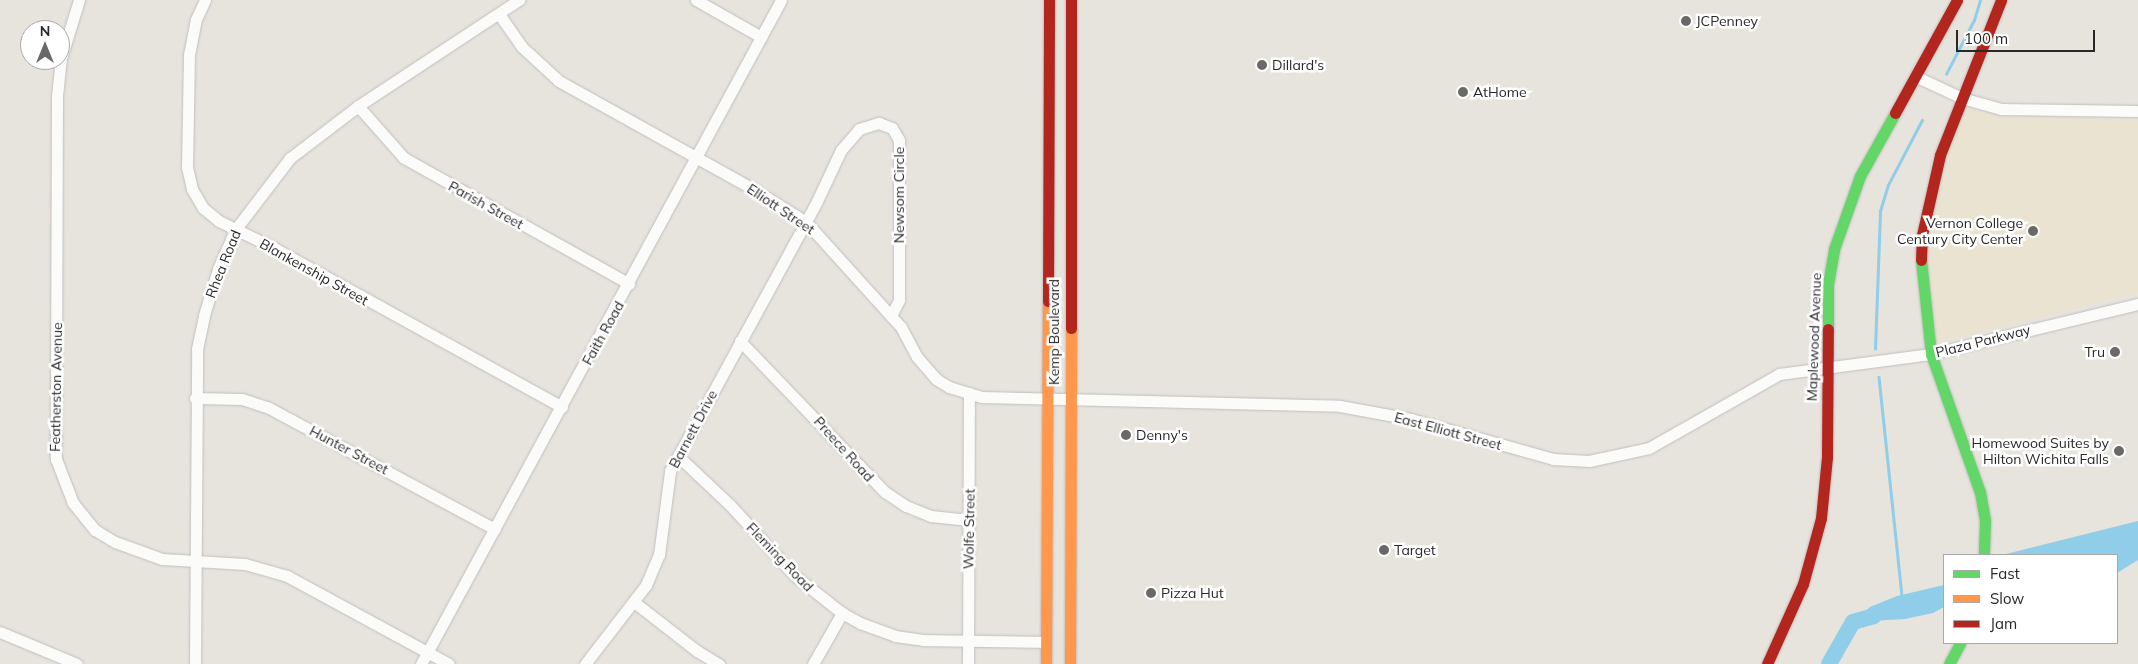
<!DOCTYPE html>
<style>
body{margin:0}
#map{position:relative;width:2138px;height:664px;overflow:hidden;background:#e7e3dd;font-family:Mulish,sans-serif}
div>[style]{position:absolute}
.education>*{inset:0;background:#eae3d1}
.water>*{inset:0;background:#90cde9}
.stream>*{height:2.5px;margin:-1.25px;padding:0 1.25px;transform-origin:1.25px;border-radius:1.25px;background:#90cde9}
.river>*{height:16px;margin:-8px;padding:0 8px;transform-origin:8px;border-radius:8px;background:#90cde9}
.roads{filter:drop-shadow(0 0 1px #c0bfbf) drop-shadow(0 0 1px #c0bfbf)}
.street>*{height:11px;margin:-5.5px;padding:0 5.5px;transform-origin:5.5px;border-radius:5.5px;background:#fbfbfa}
.fast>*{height:11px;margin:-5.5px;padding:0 5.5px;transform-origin:5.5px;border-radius:5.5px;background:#63d668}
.slow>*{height:11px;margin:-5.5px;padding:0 5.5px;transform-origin:5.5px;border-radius:5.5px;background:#ff974d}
.jam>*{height:11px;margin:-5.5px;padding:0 5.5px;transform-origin:5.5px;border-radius:5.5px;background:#b3261e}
.dots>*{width:14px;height:14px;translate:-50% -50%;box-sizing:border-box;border:2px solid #fff;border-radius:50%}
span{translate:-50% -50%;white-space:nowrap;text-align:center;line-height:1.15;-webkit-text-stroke:5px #fff;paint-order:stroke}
.poi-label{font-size:14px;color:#282828}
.left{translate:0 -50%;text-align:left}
.right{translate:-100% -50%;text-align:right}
.street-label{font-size:14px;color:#282828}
.legend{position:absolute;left:1943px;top:554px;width:175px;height:90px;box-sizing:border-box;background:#fff;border:1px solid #a9a9a9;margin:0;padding:6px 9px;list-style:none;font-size:15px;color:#282828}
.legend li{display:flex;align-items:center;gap:10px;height:25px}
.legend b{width:25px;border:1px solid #a9a9a9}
.north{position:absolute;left:20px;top:20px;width:50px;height:50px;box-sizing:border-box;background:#fff;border:1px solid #a9a9a9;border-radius:50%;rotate:0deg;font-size:14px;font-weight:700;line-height:20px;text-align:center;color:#282828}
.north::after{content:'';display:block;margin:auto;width:18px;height:22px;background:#6b6967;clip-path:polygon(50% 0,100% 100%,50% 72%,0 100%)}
.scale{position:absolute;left:1956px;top:30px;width:139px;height:22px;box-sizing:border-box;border:2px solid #282828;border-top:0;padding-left:6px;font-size:15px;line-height:18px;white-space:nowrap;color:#282828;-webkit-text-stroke:4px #fff;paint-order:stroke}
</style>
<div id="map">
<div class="education">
<div style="clip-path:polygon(1963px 107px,2014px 118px,2138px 119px,2138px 293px,1942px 342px,1935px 340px,1928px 303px,1926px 241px,1933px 196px)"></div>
</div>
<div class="water">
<div style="clip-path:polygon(2138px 521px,2138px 560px,2117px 573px,2117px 555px,2002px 555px)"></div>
<div style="clip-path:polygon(1944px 585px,1944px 607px,1933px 613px,1905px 619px,1853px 622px,1870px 607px,1897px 596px)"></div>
</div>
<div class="stream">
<div style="left:1946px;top:74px;width:61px;rotate:-62.6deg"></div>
<div style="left:1974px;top:20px;width:21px;rotate:-73deg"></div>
<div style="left:1875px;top:349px;width:138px;rotate:-87.9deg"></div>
<div style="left:1880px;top:211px;width:27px;rotate:-73deg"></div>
<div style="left:1888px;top:185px;width:73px;rotate:-62.4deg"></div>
<div style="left:1879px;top:377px;width:221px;rotate:84deg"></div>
</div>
<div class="river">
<div style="left:1829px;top:664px;width:48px;rotate:-60.3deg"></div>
<div style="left:1853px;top:622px;width:22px;rotate:-16deg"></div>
</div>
<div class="roads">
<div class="street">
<div style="left:79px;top:0;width:61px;rotate:107.2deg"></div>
<div style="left:61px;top:58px;width:38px;rotate:96deg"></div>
<div style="left:57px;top:96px;width:363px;rotate:90.2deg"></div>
<div style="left:56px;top:459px;width:47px;rotate:68.9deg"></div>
<div style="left:73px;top:503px;width:35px;rotate:51deg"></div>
<div style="left:95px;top:530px;width:23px;rotate:31deg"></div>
<div style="left:115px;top:542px;width:50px;rotate:19.9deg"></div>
<div style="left:162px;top:559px;width:83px;rotate:3.4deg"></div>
<div style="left:245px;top:564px;width:44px;rotate:15.9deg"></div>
<div style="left:287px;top:576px;width:184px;rotate:28.5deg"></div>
<div style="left:205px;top:0;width:21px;rotate:115deg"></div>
<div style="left:196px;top:19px;width:36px;rotate:101deg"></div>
<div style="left:189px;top:54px;width:113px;rotate:91deg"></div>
<div style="left:187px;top:167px;width:23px;rotate:77deg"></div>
<div style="left:192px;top:189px;width:22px;rotate:60deg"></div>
<div style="left:203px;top:208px;width:21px;rotate:39deg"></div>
<div style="left:219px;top:221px;width:61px;rotate:26.1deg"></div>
<div style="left:274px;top:248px;width:329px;rotate:28.9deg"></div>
<div style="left:696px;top:0;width:75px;rotate:29.6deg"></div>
<div style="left:499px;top:14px;width:40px;rotate:55.1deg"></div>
<div style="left:522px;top:47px;width:50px;rotate:42.6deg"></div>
<div style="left:559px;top:81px;width:224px;rotate:29.1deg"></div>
<div style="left:755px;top:190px;width:60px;rotate:32.1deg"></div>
<div style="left:806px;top:222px;width:142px;rotate:47.9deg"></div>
<div style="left:901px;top:327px;width:34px;rotate:62deg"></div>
<div style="left:917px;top:357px;width:29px;rotate:49deg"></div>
<div style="left:936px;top:379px;width:15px;rotate:32deg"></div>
<div style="left:949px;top:387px;width:34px;rotate:17deg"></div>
<div style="left:982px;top:397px;width:358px;rotate:1.4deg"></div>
<div style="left:1340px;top:406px;width:72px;rotate:10.4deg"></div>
<div style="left:1411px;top:419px;width:148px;rotate:15.7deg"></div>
<div style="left:1553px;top:459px;width:36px;rotate:3deg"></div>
<div style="left:1589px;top:461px;width:61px;rotate:-12.2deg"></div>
<div style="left:1649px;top:448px;width:150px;rotate:-29.6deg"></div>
<div style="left:1779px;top:374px;width:153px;rotate:-7.5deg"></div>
<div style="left:1931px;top:354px;width:213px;rotate:-13.6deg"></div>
<div style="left:1917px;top:77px;width:50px;rotate:25deg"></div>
<div style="left:1962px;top:98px;width:41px;rotate:15.8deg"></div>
<div style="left:2001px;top:109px;width:137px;rotate:0.8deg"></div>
<div style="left:358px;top:106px;width:69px;rotate:48.5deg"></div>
<div style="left:404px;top:158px;width:258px;rotate:29.2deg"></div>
<div style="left:740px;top:341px;width:209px;rotate:46.2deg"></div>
<div style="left:885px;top:492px;width:25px;rotate:34deg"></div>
<div style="left:906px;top:506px;width:27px;rotate:22deg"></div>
<div style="left:931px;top:516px;width:38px;rotate:6deg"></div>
<div style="left:195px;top:398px;width:47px;rotate:1.2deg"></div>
<div style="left:242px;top:399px;width:28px;rotate:18deg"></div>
<div style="left:269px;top:408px;width:256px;rotate:28.2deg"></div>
<div style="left:678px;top:456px;width:71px;rotate:43.3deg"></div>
<div style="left:730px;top:505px;width:96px;rotate:47.5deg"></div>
<div style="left:795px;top:576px;width:60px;rotate:38.2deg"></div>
<div style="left:842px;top:613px;width:21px;rotate:29deg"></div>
<div style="left:860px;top:623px;width:37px;rotate:20deg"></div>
<div style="left:895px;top:636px;width:28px;rotate:8deg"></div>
<div style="left:923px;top:640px;width:123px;rotate:0.9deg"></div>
<div style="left:634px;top:602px;width:80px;rotate:37.9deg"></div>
<div style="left:697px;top:651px;width:26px;rotate:31deg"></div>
<div style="left:0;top:632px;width:83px;rotate:22.6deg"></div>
<div style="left:195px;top:664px;width:315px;rotate:-89.6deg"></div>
<div style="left:197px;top:349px;width:35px;rotate:-78deg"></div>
<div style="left:204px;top:315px;width:48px;rotate:-73.1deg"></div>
<div style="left:218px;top:269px;width:43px;rotate:-66.4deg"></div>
<div style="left:235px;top:230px;width:91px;rotate:-52.6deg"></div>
<div style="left:290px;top:158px;width:86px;rotate:-37.4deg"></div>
<div style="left:358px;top:106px;width:193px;rotate:-33.4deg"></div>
<div style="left:421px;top:664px;width:755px;rotate:-61.53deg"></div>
<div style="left:585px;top:664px;width:100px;rotate:-52.3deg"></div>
<div style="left:646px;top:585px;width:33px;rotate:-67deg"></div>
<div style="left:659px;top:555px;width:85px;rotate:-82.5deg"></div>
<div style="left:670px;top:471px;width:307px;rotate:-61.4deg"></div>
<div style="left:817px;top:201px;width:56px;rotate:-64.8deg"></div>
<div style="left:841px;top:150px;width:28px;rotate:-49deg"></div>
<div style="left:859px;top:129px;width:21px;rotate:-17deg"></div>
<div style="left:879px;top:123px;width:14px;rotate:21deg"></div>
<div style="left:892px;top:128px;width:14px;rotate:60deg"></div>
<div style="left:899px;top:140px;width:160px;rotate:90deg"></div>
<div style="left:899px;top:300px;width:18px;rotate:117deg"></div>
<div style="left:813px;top:664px;width:59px;rotate:-60.4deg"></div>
<div style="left:968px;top:664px;width:271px;rotate:-89.8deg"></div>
</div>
<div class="fast">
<div style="left:1921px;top:260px;width:95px;rotate:83.9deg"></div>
<div style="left:1931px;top:354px;width:146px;rotate:70.5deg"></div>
<div style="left:1980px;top:492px;width:29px;rotate:80deg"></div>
<div style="left:1985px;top:521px;width:34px;rotate:92deg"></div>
<div style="left:1828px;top:329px;width:45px;rotate:-90deg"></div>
<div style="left:1828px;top:284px;width:36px;rotate:-80deg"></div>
<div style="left:1834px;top:249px;width:77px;rotate:-70.4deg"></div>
<div style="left:1860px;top:176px;width:72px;rotate:-60.9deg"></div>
<div style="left:1949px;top:664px;width:24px;rotate:-62deg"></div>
</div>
<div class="slow">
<div style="left:1046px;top:664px;width:363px;rotate:-89.7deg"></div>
<div style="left:1070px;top:664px;width:336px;rotate:-89.8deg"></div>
</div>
<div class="jam">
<div style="left:1895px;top:113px;width:129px;rotate:-61.2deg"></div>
<div style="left:1921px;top:260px;width:25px;rotate:-88deg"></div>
<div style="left:1922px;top:235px;width:82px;rotate:-77.3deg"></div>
<div style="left:1940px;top:155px;width:167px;rotate:-68.5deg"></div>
<div style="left:1048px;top:301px;width:301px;rotate:-89.8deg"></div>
<div style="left:1071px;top:328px;width:328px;rotate:-90deg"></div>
<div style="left:1767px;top:664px;width:88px;rotate:-65.8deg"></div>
<div style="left:1803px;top:584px;width:68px;rotate:-74.7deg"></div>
<div style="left:1821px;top:518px;width:61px;rotate:-84.4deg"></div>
<div style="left:1827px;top:457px;width:128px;rotate:-89.6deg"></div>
</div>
</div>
<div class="dots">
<div style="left:1686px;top:21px;background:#6b6967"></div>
<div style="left:1262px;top:65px;background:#6b6967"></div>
<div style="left:1463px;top:92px;background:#6b6967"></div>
<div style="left:2033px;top:231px;background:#6b6967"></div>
<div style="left:2115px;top:352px;background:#6b6967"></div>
<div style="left:1126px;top:435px;background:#6b6967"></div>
<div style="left:2119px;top:451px;background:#6b6967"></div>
<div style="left:1384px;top:550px;background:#6b6967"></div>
<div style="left:1151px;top:593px;background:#6b6967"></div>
</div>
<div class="poi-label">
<span class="left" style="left:1696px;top:21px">JCPenney</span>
<span class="left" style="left:1272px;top:65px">Dillard's</span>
<span class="left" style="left:1473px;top:92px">AtHome</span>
<span class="right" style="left:2023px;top:231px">Vernon College<br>Century City Center</span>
<span class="right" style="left:2105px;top:352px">Tru</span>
<span class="left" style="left:1136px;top:435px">Denny's</span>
<span class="right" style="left:2109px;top:451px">Homewood Suites by<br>Hilton Wichita Falls</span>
<span class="left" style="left:1394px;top:550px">Target</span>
<span class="left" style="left:1161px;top:593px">Pizza Hut</span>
</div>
<div class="street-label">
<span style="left:899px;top:195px;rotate:-90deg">Newsom Circle</span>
<span style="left:486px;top:205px;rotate:29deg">Parish Street</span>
<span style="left:781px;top:209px;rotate:34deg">Elliott Street</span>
<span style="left:223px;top:264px;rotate:-68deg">Rhea Road</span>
<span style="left:314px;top:272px;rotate:29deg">Blankenship Street</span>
<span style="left:1054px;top:332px;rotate:-90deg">Kemp Boulevard</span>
<span style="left:603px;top:333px;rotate:-61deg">Faith Road</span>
<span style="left:1814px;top:337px;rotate:-88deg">Maplewood Avenue</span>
<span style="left:1983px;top:341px;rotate:-14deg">Plaza Parkway</span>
<span style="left:56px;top:387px;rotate:-89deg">Featherston Avenue</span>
<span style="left:693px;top:429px;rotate:-62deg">Barnett Drive</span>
<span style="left:1448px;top:431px;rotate:15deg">East Elliott Street</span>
<span style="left:844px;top:449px;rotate:48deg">Preece Road</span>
<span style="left:349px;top:450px;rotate:28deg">Hunter Street</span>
<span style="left:969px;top:529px;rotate:-89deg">Wolfe Street</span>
<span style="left:780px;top:557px;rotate:46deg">Fleming Road</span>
</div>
<ul class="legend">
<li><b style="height:6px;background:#63d668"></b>Fast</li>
<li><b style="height:6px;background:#ff974d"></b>Slow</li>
<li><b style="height:6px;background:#b3261e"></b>Jam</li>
</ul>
<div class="north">N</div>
<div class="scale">100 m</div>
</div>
